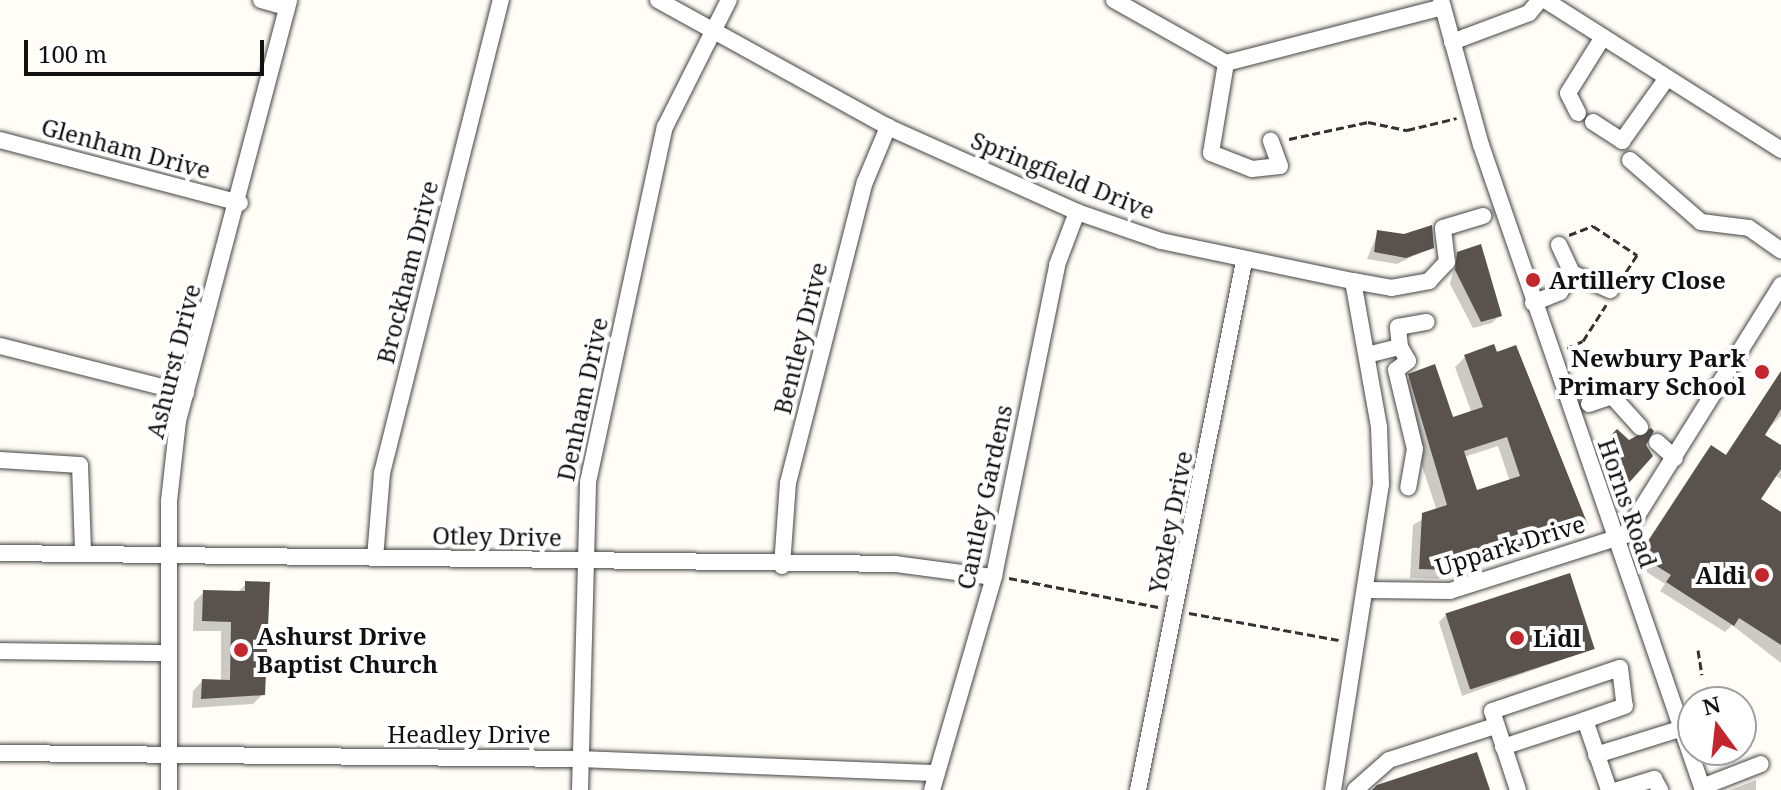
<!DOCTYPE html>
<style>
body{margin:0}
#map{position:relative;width:1781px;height:790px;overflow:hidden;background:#fffdf5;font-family:"Noto Serif",serif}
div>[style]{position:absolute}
.shadow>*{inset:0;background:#0003}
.building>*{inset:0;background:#5a524d;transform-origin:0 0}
.path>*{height:3px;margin-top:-1.5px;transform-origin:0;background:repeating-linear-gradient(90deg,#333 0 8px,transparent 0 12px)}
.roads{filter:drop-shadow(0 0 2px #444) drop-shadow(0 0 2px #444)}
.minor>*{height:16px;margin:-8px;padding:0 8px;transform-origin:8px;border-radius:8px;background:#fff}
.dots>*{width:22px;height:22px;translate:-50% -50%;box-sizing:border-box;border:4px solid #fff;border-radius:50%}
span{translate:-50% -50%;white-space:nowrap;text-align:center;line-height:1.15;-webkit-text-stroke:8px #fff;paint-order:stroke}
.street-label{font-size:24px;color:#111}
.poi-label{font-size:24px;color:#111;font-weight:700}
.left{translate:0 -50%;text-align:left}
.right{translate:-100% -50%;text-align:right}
.north{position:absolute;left:1677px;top:686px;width:80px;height:80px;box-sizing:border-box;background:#fff;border:2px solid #a0a0a0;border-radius:50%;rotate:345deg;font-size:22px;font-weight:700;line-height:32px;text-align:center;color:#111}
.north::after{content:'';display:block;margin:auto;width:28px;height:36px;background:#c4262e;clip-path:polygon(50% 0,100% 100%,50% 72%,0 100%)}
.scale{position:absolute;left:24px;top:40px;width:240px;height:36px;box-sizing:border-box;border:4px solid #111;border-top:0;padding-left:10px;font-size:24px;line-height:28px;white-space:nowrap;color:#111;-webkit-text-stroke:6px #fff;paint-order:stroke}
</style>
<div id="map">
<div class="shadow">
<div style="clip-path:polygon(1378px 232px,1432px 247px,1397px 264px,1367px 259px)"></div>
<div style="clip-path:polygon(1458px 253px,1500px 315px,1492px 323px,1473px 328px,1450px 284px)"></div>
<div style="clip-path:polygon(evenodd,1515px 348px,1585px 524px,1576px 534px,1437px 579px,1410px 578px,1413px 525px,1437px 511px,1412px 436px,1404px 382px,1414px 373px,1452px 419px,1471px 411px,1455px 367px,1465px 357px,1515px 348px,1498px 446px,1510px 482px,1476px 493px,1464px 457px,1498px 446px)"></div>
<div style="clip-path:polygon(1781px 373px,1781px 416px,1762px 435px,1781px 448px,1781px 479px,1774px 475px,1758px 500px,1781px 516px,1781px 663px,1732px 625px,1725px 632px,1660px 591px,1665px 584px,1633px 563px,1704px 455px,1711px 447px,1725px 456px)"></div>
<div style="clip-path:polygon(1617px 431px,1628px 442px,1644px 440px,1651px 456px,1618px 491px,1601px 475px,1609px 467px,1595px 454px)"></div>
<div style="clip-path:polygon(246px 584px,263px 694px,253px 704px,192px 708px,193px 691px,202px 681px,221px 682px,221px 631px,193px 631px,194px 602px,204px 592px,237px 593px)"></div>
<div style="clip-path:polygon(1446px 615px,1592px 649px,1462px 696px,1439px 622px)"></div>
<div style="clip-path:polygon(1756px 780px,1756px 790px,1730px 790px)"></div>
</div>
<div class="building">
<div style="clip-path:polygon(1432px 225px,1434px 248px,1406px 258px,1374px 252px,1377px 230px,1404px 234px)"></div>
<div style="clip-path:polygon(1481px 244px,1502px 316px,1481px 322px,1455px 270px,1457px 252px)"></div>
<div style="clip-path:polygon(evenodd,1494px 344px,1497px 352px,1516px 345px,1588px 525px,1515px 553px,1448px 570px,1419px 569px,1422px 513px,1447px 505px,1408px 374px,1435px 364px,1453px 417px,1483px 407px,1464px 355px,1494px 344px,1507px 437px,1520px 476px,1477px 490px,1464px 451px,1507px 437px)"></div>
<div style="clip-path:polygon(1781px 371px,1781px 409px,1765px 435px,1781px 445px,1781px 469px,1761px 499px,1781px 512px,1781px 645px,1739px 618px,1734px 626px,1666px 582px,1671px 575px,1639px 555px,1711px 445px,1726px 455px)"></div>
<div style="clip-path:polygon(1651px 428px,1654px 431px,1646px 445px,1653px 456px,1627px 485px,1607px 467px,1615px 458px,1601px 445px,1617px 429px,1629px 440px)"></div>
<div style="left:1570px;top:573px;width:80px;height:131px;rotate:72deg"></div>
<div style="clip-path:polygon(245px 581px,270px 582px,265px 695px,201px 699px,202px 679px,230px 680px,231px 622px,202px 621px,203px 590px,245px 591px)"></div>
<div style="clip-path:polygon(1477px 752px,1490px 790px,1372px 790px,1377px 785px)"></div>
</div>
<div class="path">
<div style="left:1289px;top:139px;width:81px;rotate:-12.1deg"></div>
<div style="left:1368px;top:122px;width:40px;rotate:12deg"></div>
<div style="left:1407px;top:130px;width:51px;rotate:-13.5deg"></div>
<div style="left:1569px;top:235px;width:26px;rotate:-21deg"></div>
<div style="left:1593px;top:226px;width:53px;rotate:33.4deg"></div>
<div style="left:1637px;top:255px;width:31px;rotate:123deg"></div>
<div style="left:1567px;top:348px;width:17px;rotate:-24deg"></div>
<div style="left:1583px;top:341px;width:43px;rotate:-57.4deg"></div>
<div style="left:1009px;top:578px;width:152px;rotate:11deg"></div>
<div style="left:1189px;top:613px;width:152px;rotate:10.2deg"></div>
<div style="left:1698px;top:650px;width:25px;rotate:81deg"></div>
</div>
<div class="roads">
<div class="minor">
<div style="left:261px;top:0;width:26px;rotate:16deg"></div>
<div style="left:658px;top:0;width:263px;rotate:28.9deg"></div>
<div style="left:888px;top:127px;width:207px;rotate:24.2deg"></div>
<div style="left:1077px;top:212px;width:89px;rotate:19deg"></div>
<div style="left:1161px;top:241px;width:196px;rotate:11.8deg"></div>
<div style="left:1353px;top:281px;width:148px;rotate:79.9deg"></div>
<div style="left:1379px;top:427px;width:57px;rotate:88deg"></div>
<div style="left:1381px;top:484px;width:310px;rotate:98.9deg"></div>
<div style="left:1114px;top:0;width:129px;rotate:29.4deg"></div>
<div style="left:1226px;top:63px;width:224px;rotate:-14.5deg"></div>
<div style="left:1441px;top:0;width:150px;rotate:74.6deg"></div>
<div style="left:1481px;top:145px;width:682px;rotate:71.01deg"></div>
<div style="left:1545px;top:0;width:280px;rotate:32.4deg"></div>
<div style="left:1452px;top:42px;width:82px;rotate:-20.6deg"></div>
<div style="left:1529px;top:13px;width:17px;rotate:-50deg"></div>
<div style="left:1226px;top:63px;width:91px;rotate:99.5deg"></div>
<div style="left:1211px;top:153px;width:44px;rotate:21.3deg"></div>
<div style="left:1252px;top:169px;width:28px;rotate:-6deg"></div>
<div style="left:1280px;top:166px;width:27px;rotate:-110deg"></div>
<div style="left:1578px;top:113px;width:22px;rotate:-117deg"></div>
<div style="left:1568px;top:93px;width:66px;rotate:-58deg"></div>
<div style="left:1593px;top:122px;width:35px;rotate:33deg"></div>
<div style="left:1622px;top:141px;width:77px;rotate:-54.5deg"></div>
<div style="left:0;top:140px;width:248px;rotate:14.7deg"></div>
<div style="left:1630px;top:160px;width:94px;rotate:41.1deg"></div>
<div style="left:1701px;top:222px;width:48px;rotate:7.1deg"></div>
<div style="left:1749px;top:228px;width:39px;rotate:35deg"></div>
<div style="left:1572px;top:273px;width:42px;rotate:24.1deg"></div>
<div style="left:1353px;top:281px;width:39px;rotate:10deg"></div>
<div style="left:1391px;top:288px;width:39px;rotate:-10deg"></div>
<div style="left:1429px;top:281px;width:26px;rotate:-47deg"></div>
<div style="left:1447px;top:262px;width:34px;rotate:-97deg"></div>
<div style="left:1443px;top:228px;width:42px;rotate:-16.7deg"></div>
<div style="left:1533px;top:303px;width:29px;rotate:-22deg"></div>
<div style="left:1560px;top:292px;width:22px;rotate:-58deg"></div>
<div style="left:1572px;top:273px;width:31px;rotate:-115deg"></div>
<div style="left:0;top:346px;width:192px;rotate:14.2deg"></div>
<div style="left:1400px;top:347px;width:16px;rotate:60deg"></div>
<div style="left:1408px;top:361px;width:15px;rotate:143deg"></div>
<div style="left:1396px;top:370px;width:81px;rotate:76.5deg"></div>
<div style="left:1415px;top:449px;width:39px;rotate:100deg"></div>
<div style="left:1367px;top:355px;width:34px;rotate:-14deg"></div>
<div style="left:1400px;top:347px;width:20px;rotate:-96deg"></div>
<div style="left:1398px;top:327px;width:29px;rotate:-10deg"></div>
<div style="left:1589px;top:404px;width:24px;rotate:-19deg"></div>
<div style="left:1612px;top:396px;width:42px;rotate:47.9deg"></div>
<div style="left:1657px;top:442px;width:24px;rotate:42deg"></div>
<div style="left:0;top:460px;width:80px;rotate:3.6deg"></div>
<div style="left:80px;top:465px;width:88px;rotate:88deg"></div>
<div style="left:0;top:553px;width:895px;rotate:0.7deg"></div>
<div style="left:895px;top:564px;width:99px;rotate:7.6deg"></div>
<div style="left:375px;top:558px;width:85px;rotate:-85.3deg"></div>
<div style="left:382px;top:473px;width:488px;rotate:-75.9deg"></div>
<div style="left:782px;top:566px;width:83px;rotate:-85.9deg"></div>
<div style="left:788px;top:483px;width:311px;rotate:-75.7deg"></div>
<div style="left:865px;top:182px;width:60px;rotate:-67.3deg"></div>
<div style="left:1368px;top:590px;width:82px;rotate:0.7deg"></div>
<div style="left:1450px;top:591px;width:184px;rotate:-17.7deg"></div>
<div style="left:1625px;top:535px;width:295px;rotate:-58deg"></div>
<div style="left:0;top:651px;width:168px;rotate:0.7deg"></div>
<div style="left:1503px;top:747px;width:86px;rotate:-18.2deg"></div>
<div style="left:1585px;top:720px;width:74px;rotate:71.1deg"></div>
<div style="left:0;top:753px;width:581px;rotate:0.59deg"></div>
<div style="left:581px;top:759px;width:356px;rotate:2.3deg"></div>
<div style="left:1596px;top:755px;width:88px;rotate:-17.2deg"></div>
<div style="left:1702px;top:787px;width:63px;rotate:-21.3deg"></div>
<div style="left:169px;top:790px;width:289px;rotate:-90deg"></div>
<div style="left:169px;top:501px;width:81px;rotate:-83.6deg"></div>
<div style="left:178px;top:421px;width:435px;rotate:-75.2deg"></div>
<div style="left:580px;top:790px;width:308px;rotate:-88.5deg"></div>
<div style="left:588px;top:482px;width:363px;rotate:-77.8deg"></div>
<div style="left:665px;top:127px;width:142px;rotate:-63.3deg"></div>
<div style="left:932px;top:790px;width:223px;rotate:-73.8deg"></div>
<div style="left:994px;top:576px;width:317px;rotate:-78.5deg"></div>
<div style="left:1057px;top:265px;width:57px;rotate:-69.3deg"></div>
<div style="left:1138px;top:790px;width:539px;rotate:-78.65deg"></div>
<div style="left:1355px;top:790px;width:45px;rotate:-41.4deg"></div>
<div style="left:1389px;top:760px;width:111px;rotate:-17.8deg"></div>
<div style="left:1518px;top:790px;width:83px;rotate:-108.2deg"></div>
<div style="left:1492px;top:711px;width:135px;rotate:-18.6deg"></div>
<div style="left:1620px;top:668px;width:38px;rotate:83deg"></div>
<div style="left:1625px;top:706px;width:42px;rotate:160.7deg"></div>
<div style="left:1618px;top:790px;width:38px;rotate:-17deg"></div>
<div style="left:1654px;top:779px;width:13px;rotate:61deg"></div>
</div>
</div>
<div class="dots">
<div style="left:1533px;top:280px;background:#c4262e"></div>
<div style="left:1762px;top:372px;background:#c4262e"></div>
<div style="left:1762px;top:575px;background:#c4262e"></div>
<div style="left:1517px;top:638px;background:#c4262e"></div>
<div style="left:241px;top:650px;background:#c4262e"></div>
</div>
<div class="street-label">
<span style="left:126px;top:148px;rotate:15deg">Glenham Drive</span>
<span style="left:1063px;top:175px;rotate:22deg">Springfield Drive</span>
<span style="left:407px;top:272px;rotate:-76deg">Brockham Drive</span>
<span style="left:800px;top:338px;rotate:-76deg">Bentley Drive</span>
<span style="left:173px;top:361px;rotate:-76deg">Ashurst Drive</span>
<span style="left:582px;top:399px;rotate:-78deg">Denham Drive</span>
<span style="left:984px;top:497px;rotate:-78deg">Cantley Gardens</span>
<span style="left:1628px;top:503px;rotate:71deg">Horns Road</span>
<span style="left:1170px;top:522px;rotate:-79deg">Yoxley Drive</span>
<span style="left:497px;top:536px;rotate:1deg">Otley Drive</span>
<span style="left:1510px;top:545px;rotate:-17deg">Uppark Drive</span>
<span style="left:469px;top:734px">Headley Drive</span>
</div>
<div class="poi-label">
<span class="left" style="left:1549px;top:280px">Artillery Close</span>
<span class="right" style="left:1746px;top:372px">Newbury Park<br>Primary School</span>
<span class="right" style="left:1746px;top:575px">Aldi</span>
<span class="left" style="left:257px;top:650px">Ashurst Drive<br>Baptist Church</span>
<span class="left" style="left:1533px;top:638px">Lidl</span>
</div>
<div class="north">N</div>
<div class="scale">100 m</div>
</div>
